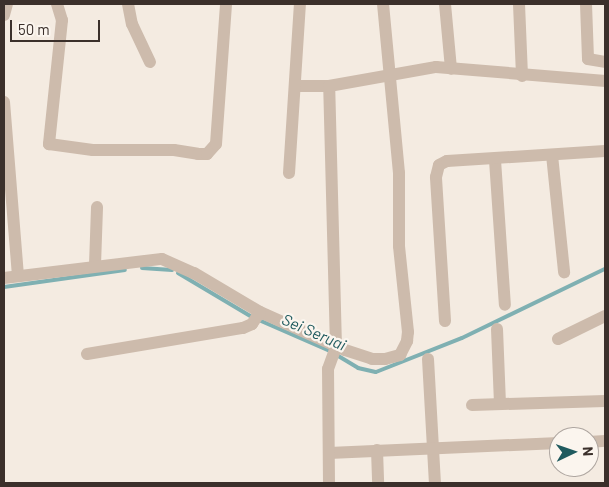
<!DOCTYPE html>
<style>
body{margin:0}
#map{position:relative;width:609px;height:487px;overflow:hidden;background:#f4ebe1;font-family:Barlow,sans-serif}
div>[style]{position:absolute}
.stream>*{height:4px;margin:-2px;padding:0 2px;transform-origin:2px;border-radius:2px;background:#7fb0b2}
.minor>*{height:12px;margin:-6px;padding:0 6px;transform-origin:6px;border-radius:6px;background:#cdbbac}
span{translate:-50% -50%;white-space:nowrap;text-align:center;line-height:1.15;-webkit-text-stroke:4.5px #fbf5ee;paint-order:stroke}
.water-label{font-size:16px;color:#1f5a5e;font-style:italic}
.frame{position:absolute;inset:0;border:5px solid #3b302b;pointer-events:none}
.north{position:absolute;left:549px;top:427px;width:50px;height:50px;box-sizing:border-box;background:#fbf5ee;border:1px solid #aea6a0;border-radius:50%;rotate:87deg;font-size:14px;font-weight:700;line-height:20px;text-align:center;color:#3b302b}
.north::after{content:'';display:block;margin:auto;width:18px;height:22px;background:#1f5a5e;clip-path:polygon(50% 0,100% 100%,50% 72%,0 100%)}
.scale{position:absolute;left:10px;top:20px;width:90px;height:22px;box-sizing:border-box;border:2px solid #3b302b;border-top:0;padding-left:6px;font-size:15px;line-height:18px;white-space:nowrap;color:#3b302b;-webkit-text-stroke:4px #fbf5ee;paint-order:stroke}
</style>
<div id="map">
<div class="stream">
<div style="left:142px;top:268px;width:30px;rotate:4deg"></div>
<div style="left:178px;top:273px;width:86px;rotate:30.7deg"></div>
<div style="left:252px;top:317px;width:85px;rotate:23.6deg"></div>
<div style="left:330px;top:351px;width:33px;rotate:31deg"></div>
<div style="left:358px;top:368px;width:18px;rotate:13deg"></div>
<div style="left:376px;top:372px;width:92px;rotate:-21.6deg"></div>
<div style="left:462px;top:338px;width:159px;rotate:-25.8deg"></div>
<div style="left:4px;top:287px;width:122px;rotate:-8deg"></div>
</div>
<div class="minor">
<div style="left:57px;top:4px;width:17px;rotate:73deg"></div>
<div style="left:62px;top:20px;width:125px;rotate:96deg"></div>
<div style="left:49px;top:144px;width:44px;rotate:7.8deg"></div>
<div style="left:93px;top:150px;width:81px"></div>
<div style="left:174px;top:150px;width:24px;rotate:9deg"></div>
<div style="left:198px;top:154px;width:9px"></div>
<div style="left:207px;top:154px;width:13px;rotate:-48deg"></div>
<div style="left:216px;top:144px;width:140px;rotate:-85.9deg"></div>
<div style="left:128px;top:4px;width:20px;rotate:79deg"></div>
<div style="left:132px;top:24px;width:42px;rotate:64.7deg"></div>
<div style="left:445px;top:4px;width:65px;rotate:84.7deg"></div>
<div style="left:519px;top:4px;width:72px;rotate:87.6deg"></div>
<div style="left:586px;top:4px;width:55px;rotate:87.9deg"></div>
<div style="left:588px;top:59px;width:17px;rotate:10deg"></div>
<div style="left:4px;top:15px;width:11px;rotate:-75deg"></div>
<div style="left:295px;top:86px;width:34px"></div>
<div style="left:4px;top:102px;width:174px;rotate:85.4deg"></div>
<div style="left:552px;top:155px;width:118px;rotate:84.1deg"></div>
<div style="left:495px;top:160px;width:145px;rotate:86.1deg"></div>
<div style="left:289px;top:173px;width:169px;rotate:-86.3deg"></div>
<div style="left:95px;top:265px;width:58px;rotate:-88deg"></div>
<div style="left:4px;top:278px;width:159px;rotate:-6.9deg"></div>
<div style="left:162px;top:259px;width:35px;rotate:24deg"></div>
<div style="left:194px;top:273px;width:77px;rotate:30.6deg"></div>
<div style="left:260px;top:312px;width:93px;rotate:24.1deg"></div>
<div style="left:345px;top:350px;width:28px;rotate:18deg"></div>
<div style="left:372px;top:359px;width:13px"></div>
<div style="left:385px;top:359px;width:16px;rotate:-15deg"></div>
<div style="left:400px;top:355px;width:16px;rotate:-63deg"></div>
<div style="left:407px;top:341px;width:9px;rotate:-84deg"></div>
<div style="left:408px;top:332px;width:86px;rotate:-96deg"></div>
<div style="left:399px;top:246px;width:73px;rotate:-90deg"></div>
<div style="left:399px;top:173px;width:170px;rotate:-95.4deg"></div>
<div style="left:445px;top:321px;width:144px;rotate:-93.6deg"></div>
<div style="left:436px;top:177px;width:12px;rotate:-76deg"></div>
<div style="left:439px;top:165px;width:9px;rotate:-27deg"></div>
<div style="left:447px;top:161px;width:158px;rotate:-3.6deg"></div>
<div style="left:497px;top:329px;width:75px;rotate:87.7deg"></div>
<div style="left:558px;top:339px;width:52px;rotate:-26.1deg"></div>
<div style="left:87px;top:354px;width:158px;rotate:-9.5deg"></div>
<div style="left:243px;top:328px;width:10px;rotate:-24deg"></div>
<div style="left:252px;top:324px;width:14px;rotate:-56deg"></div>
<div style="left:428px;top:359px;width:124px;rotate:86.8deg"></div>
<div style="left:472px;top:405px;width:133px;rotate:-1.7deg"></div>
<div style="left:589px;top:442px;width:16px;rotate:-4deg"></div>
<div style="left:377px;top:450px;width:33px;rotate:88deg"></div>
<div style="left:329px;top:453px;width:230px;rotate:-2.5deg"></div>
<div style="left:329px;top:483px;width:114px;rotate:-90.5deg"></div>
<div style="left:328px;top:369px;width:23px;rotate:-70deg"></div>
<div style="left:336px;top:347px;width:261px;rotate:-91.5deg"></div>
<div style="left:329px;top:86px;width:109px;rotate:-10.1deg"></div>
<div style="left:436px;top:67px;width:170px;rotate:4.7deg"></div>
</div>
<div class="water-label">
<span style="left:314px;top:332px;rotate:24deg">Sei Seruai</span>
</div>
<div class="frame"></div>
<div class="north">N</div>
<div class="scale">50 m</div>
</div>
